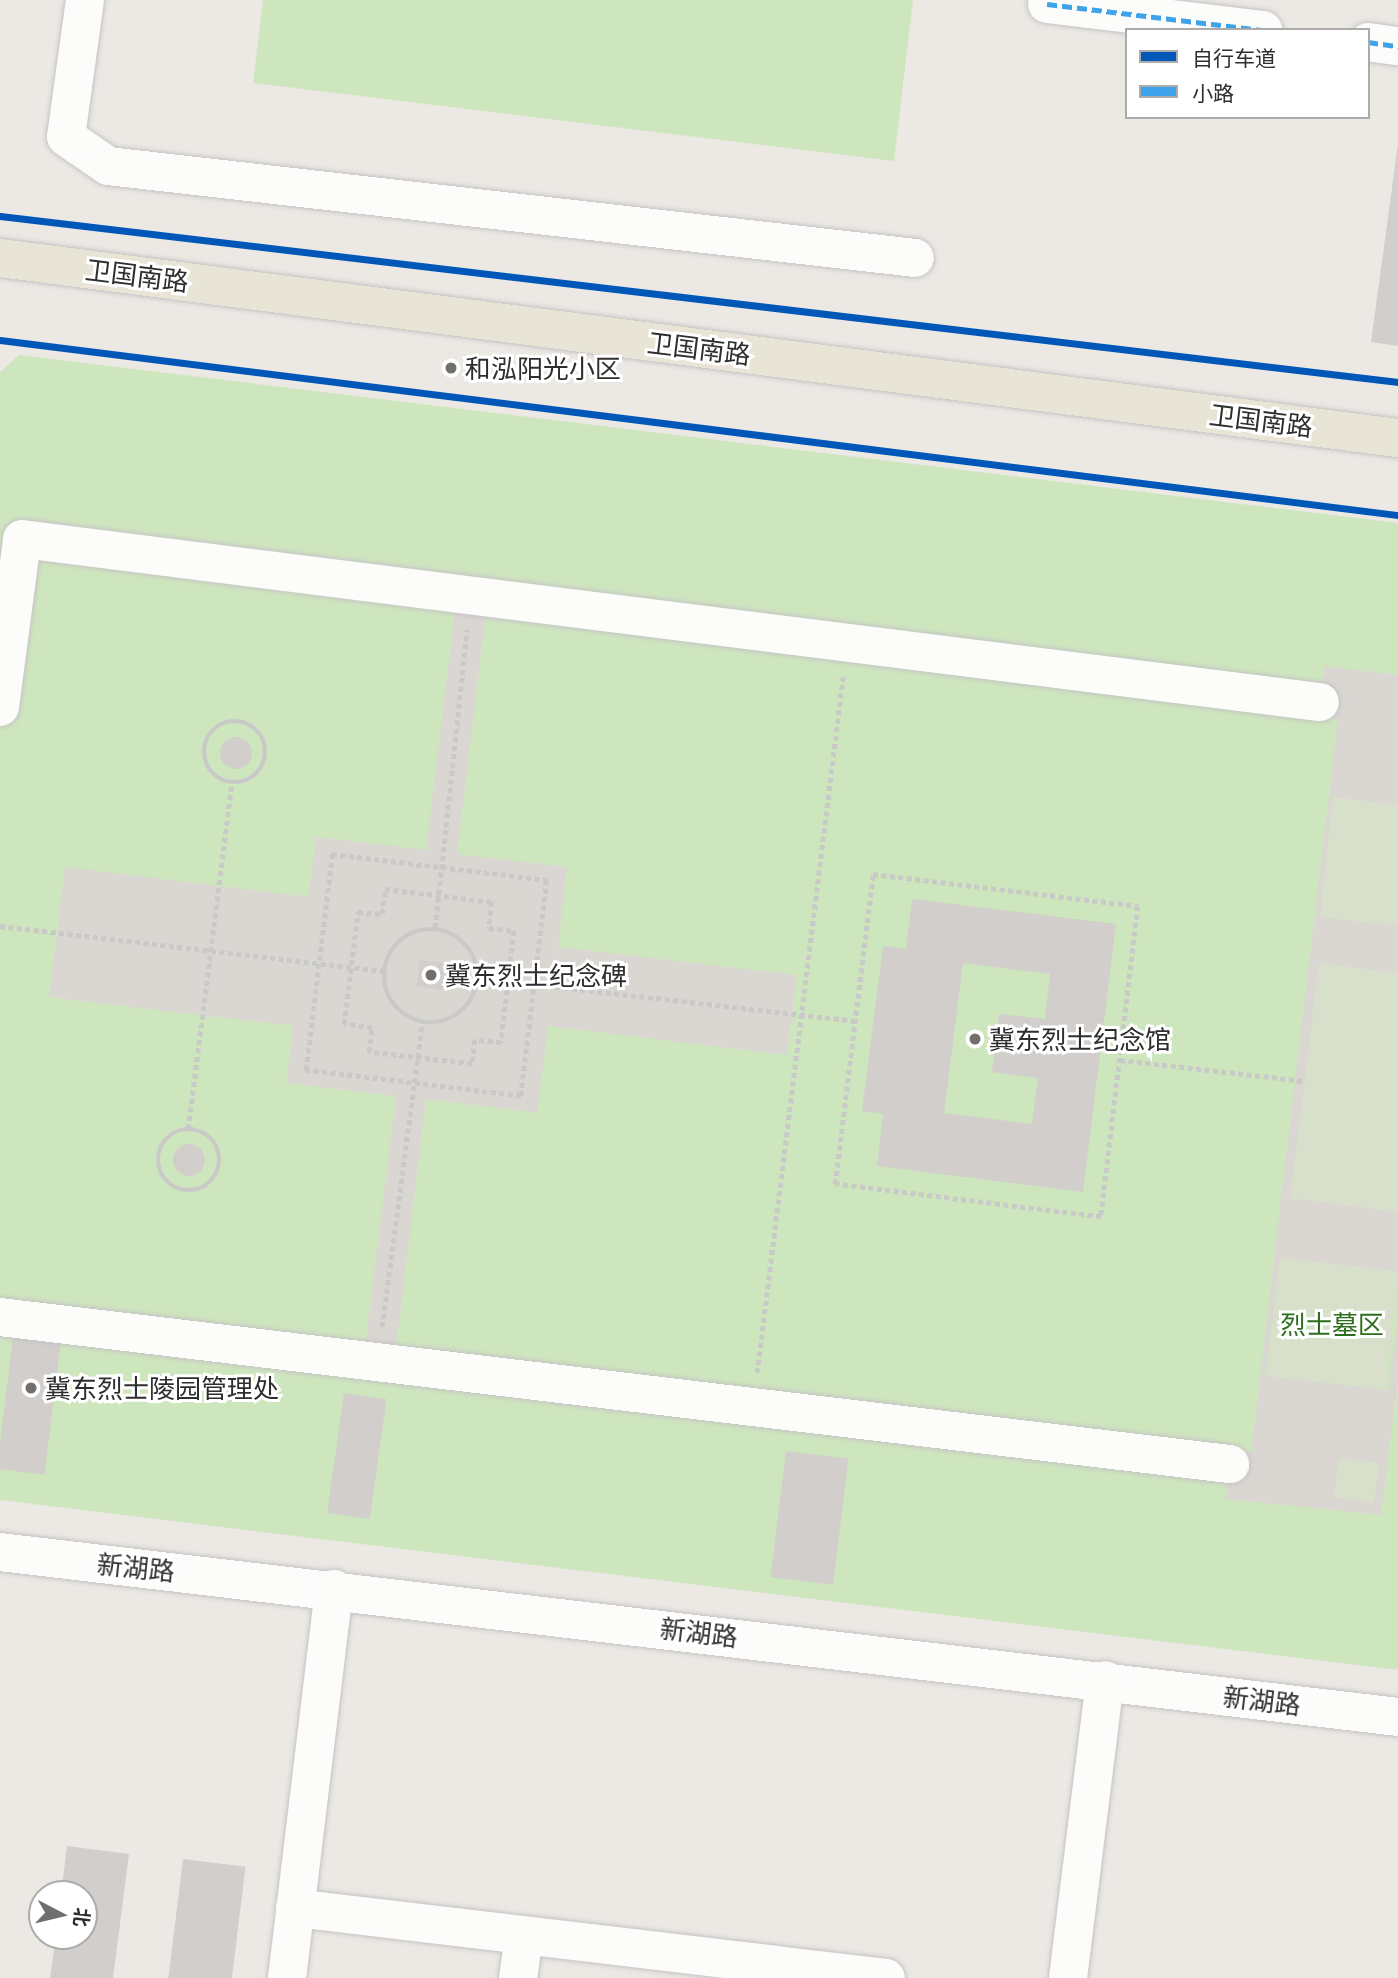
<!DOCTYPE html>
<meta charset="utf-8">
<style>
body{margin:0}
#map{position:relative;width:1398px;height:1978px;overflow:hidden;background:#ece8e4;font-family:"Exo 2","Noto Sans SC",sans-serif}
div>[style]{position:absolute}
.green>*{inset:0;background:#cee6be}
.cemetery>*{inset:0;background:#d8e0cc;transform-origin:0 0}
.plaza>*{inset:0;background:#dad6d2}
.building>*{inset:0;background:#d1cecb;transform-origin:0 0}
.round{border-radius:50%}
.path>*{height:4.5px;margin-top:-2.25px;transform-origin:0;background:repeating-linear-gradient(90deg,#c9c9c8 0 5px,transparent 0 8.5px)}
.path>.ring{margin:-2.25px;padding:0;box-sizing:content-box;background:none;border:4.5px solid #c9c9c8;border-radius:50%}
.roads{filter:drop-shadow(0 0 2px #c5c4c5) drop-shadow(0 0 2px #c5c4c5)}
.minor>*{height:38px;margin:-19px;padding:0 19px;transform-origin:19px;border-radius:19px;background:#fcfcfb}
.major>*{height:38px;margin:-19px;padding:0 19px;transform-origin:19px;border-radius:19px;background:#e8e4d6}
.quiet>*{height:5px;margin-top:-2.5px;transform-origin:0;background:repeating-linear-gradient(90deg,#3ea3eb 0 10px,transparent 0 15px)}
.cycleway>*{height:7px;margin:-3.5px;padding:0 3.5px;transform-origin:3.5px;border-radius:3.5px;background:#0057b8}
.dots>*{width:19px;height:19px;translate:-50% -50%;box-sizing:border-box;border:4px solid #fff;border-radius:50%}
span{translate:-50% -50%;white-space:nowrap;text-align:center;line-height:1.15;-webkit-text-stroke:6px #fff;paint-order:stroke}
.street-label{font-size:26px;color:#2e2e2e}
.poi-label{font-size:26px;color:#2e2e2e}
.left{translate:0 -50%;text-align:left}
.park-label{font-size:26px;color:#2c6e1b}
.legend{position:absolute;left:1125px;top:28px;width:245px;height:91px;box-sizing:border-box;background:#fff;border:2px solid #ababab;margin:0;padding:9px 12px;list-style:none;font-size:21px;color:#2e2e2e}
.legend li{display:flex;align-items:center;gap:14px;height:35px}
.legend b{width:35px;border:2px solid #ababab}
.north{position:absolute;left:28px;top:1880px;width:70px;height:70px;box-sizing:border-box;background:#fff;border:2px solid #ababab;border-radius:50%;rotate:97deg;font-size:19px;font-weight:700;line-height:28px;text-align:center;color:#2e2e2e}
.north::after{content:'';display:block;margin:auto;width:24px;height:32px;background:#706f6e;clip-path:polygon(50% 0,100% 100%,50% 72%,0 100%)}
</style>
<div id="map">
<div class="green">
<div style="clip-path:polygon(263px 0,913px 0,894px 161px,253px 83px)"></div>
<div style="clip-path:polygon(19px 355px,1398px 523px,1398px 1670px,0 1500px,0 372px)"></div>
</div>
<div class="cemetery">
<div style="clip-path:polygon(1333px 797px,1398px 805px,1398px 926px,1320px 917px)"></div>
<div style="clip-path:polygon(1319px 962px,1398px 973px,1398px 1212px,1290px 1199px)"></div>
<div style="left:1280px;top:1258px;width:119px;height:119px;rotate:6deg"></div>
<div style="left:1339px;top:1458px;width:40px;height:39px;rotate:7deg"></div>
</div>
<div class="plaza">
<div style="clip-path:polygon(455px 610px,486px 613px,457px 854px,567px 867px,558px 947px,797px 975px,787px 1055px,548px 1026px,537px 1113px,426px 1099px,396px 1349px,365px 1345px,396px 1096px,286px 1083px,293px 1026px,49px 997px,65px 867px,308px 897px,316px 837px,426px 850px)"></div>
<div style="clip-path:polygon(evenodd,1324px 666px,1398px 675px,1398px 805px,1333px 797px,1320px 917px,1398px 926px,1398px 973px,1319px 963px,1290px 1198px,1398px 1212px,1398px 1271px,1280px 1258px,1266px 1376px,1388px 1390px,1398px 1315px,1398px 1377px,1381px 1515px,1226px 1499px,1232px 1451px,1251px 1453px,1297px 1064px,1338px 719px,1319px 716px,1324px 666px,1339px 1458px,1379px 1463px,1374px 1502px,1334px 1497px,1339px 1458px)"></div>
</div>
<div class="building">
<div style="clip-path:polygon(1398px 144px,1398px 346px,1371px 342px)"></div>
<div class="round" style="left:220px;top:737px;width:32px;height:32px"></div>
<div style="clip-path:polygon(evenodd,912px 899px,1116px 924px,1083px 1192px,877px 1166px,883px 1114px,862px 1111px,883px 946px,906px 949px,912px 899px,963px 963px,1050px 974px,1045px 1019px,999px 1014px,992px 1072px,1038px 1078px,1032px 1124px,944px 1113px,963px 963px)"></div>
<div style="left:420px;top:960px;width:26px;height:27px;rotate:7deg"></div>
<div class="round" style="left:173px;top:1144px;width:32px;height:32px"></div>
<div style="left:14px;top:1329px;width:48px;height:141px;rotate:7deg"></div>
<div style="left:344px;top:1393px;width:43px;height:121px;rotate:8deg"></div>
<div style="left:786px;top:1451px;width:63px;height:127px;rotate:7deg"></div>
<div style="clip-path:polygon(67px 1846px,129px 1854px,113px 1978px,50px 1978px,56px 1936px,84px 1936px,84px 1894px,61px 1894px)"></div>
<div style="left:183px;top:1859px;width:63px;height:120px;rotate:7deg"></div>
</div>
<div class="path">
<div class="ring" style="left:204px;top:721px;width:57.5px;height:57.5px"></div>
<div style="left:332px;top:854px;width:217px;rotate:6.9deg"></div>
<div style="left:547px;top:880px;width:218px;rotate:96.9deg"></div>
<div style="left:521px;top:1096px;width:217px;rotate:-173.1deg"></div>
<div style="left:306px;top:1070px;width:218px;rotate:-83.1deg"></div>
<div style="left:873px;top:874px;width:267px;rotate:6.9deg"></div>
<div style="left:1138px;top:906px;width:313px;rotate:96.8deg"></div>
<div style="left:1101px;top:1217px;width:268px;rotate:-172.9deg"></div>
<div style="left:835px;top:1184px;width:312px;rotate:-83deg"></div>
<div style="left:385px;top:889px;width:108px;rotate:6.9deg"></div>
<div style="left:492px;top:902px;width:26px;rotate:97deg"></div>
<div style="left:489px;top:928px;width:25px;rotate:7deg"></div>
<div style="left:514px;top:931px;width:113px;rotate:96.6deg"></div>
<div style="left:501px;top:1043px;width:26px;rotate:-173deg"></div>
<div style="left:475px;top:1040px;width:24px;rotate:97deg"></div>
<div style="left:472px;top:1064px;width:104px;rotate:-173.4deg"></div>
<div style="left:369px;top:1052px;width:24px;rotate:-83deg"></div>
<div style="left:372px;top:1028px;width:28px;rotate:-172deg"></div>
<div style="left:344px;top:1024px;width:113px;rotate:-82.9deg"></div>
<div style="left:358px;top:912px;width:24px;rotate:5deg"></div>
<div style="left:382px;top:914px;width:25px;rotate:-83deg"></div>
<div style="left:0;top:926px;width:387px;rotate:6.7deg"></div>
<div style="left:435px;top:928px;width:300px;rotate:-83.9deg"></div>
<div class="ring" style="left:384px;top:929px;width:89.5px;height:89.5px"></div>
<div style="left:479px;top:978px;width:378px;rotate:6.5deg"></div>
<div style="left:1120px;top:1060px;width:186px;rotate:6.5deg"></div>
<div style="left:188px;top:1129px;width:349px;rotate:-82.8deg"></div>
<div class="ring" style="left:158px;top:1129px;width:57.5px;height:57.5px"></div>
<div style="left:382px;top:1327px;width:307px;rotate:-82.5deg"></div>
<div style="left:757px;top:1373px;width:701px;rotate:-82.96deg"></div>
</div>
<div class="roads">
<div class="minor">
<div style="left:85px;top:0;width:138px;rotate:97.9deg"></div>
<div style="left:66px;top:137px;width:51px;rotate:34.6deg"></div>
<div style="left:108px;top:166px;width:812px;rotate:6.5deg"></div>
<div style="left:1047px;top:4px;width:218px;rotate:6.9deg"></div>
<div style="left:1368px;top:42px;width:30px;rotate:8deg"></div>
<div style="left:0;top:707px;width:169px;rotate:-82.5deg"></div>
<div style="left:22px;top:539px;width:1308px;rotate:7.16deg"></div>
<div style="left:0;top:1317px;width:1239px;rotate:6.82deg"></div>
<div style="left:0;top:1552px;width:1408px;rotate:6.73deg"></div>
<div style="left:295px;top:1908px;width:595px;rotate:6.75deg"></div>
<div style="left:287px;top:1978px;width:392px;rotate:-83.1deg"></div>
<div style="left:518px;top:1978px;width:42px;rotate:-81.9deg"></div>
<div style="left:1068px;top:1978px;width:300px;rotate:-82.9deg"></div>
</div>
<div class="major">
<div style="left:0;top:258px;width:1410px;rotate:7.34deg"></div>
</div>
</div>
<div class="quiet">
<div style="left:1047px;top:4px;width:218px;rotate:6.9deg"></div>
<div style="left:1368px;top:42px;width:30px;rotate:8deg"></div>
</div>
<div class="cycleway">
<div style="left:0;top:216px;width:1408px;rotate:6.77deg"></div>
<div style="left:0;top:340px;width:1409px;rotate:7.14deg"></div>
</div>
<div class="dots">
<div style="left:451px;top:368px;background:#706f6e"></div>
<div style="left:431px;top:975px;background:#706f6e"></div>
<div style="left:975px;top:1039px;background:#706f6e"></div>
<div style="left:31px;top:1388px;background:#706f6e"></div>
</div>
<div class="street-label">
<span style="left:137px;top:275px;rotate:7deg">卫国南路</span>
<span style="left:699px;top:348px;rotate:7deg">卫国南路</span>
<span style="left:1261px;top:420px;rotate:7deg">卫国南路</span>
<span style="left:136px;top:1567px;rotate:6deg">新湖路</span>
<span style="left:699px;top:1632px;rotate:7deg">新湖路</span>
<span style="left:1262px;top:1700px;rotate:7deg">新湖路</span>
</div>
<div class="poi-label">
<span class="left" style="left:465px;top:368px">和泓阳光小区</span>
<span class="left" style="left:445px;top:975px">冀东烈士纪念碑</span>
<span class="left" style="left:989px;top:1039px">冀东烈士纪念馆</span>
<span class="left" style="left:45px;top:1388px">冀东烈士陵园管理处</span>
</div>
<div class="park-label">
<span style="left:1332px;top:1324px">烈士墓区</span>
</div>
<ul class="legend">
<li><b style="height:9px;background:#0057b8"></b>自行车道</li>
<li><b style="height:9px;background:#3ea3eb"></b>小路</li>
</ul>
<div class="north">北</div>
</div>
